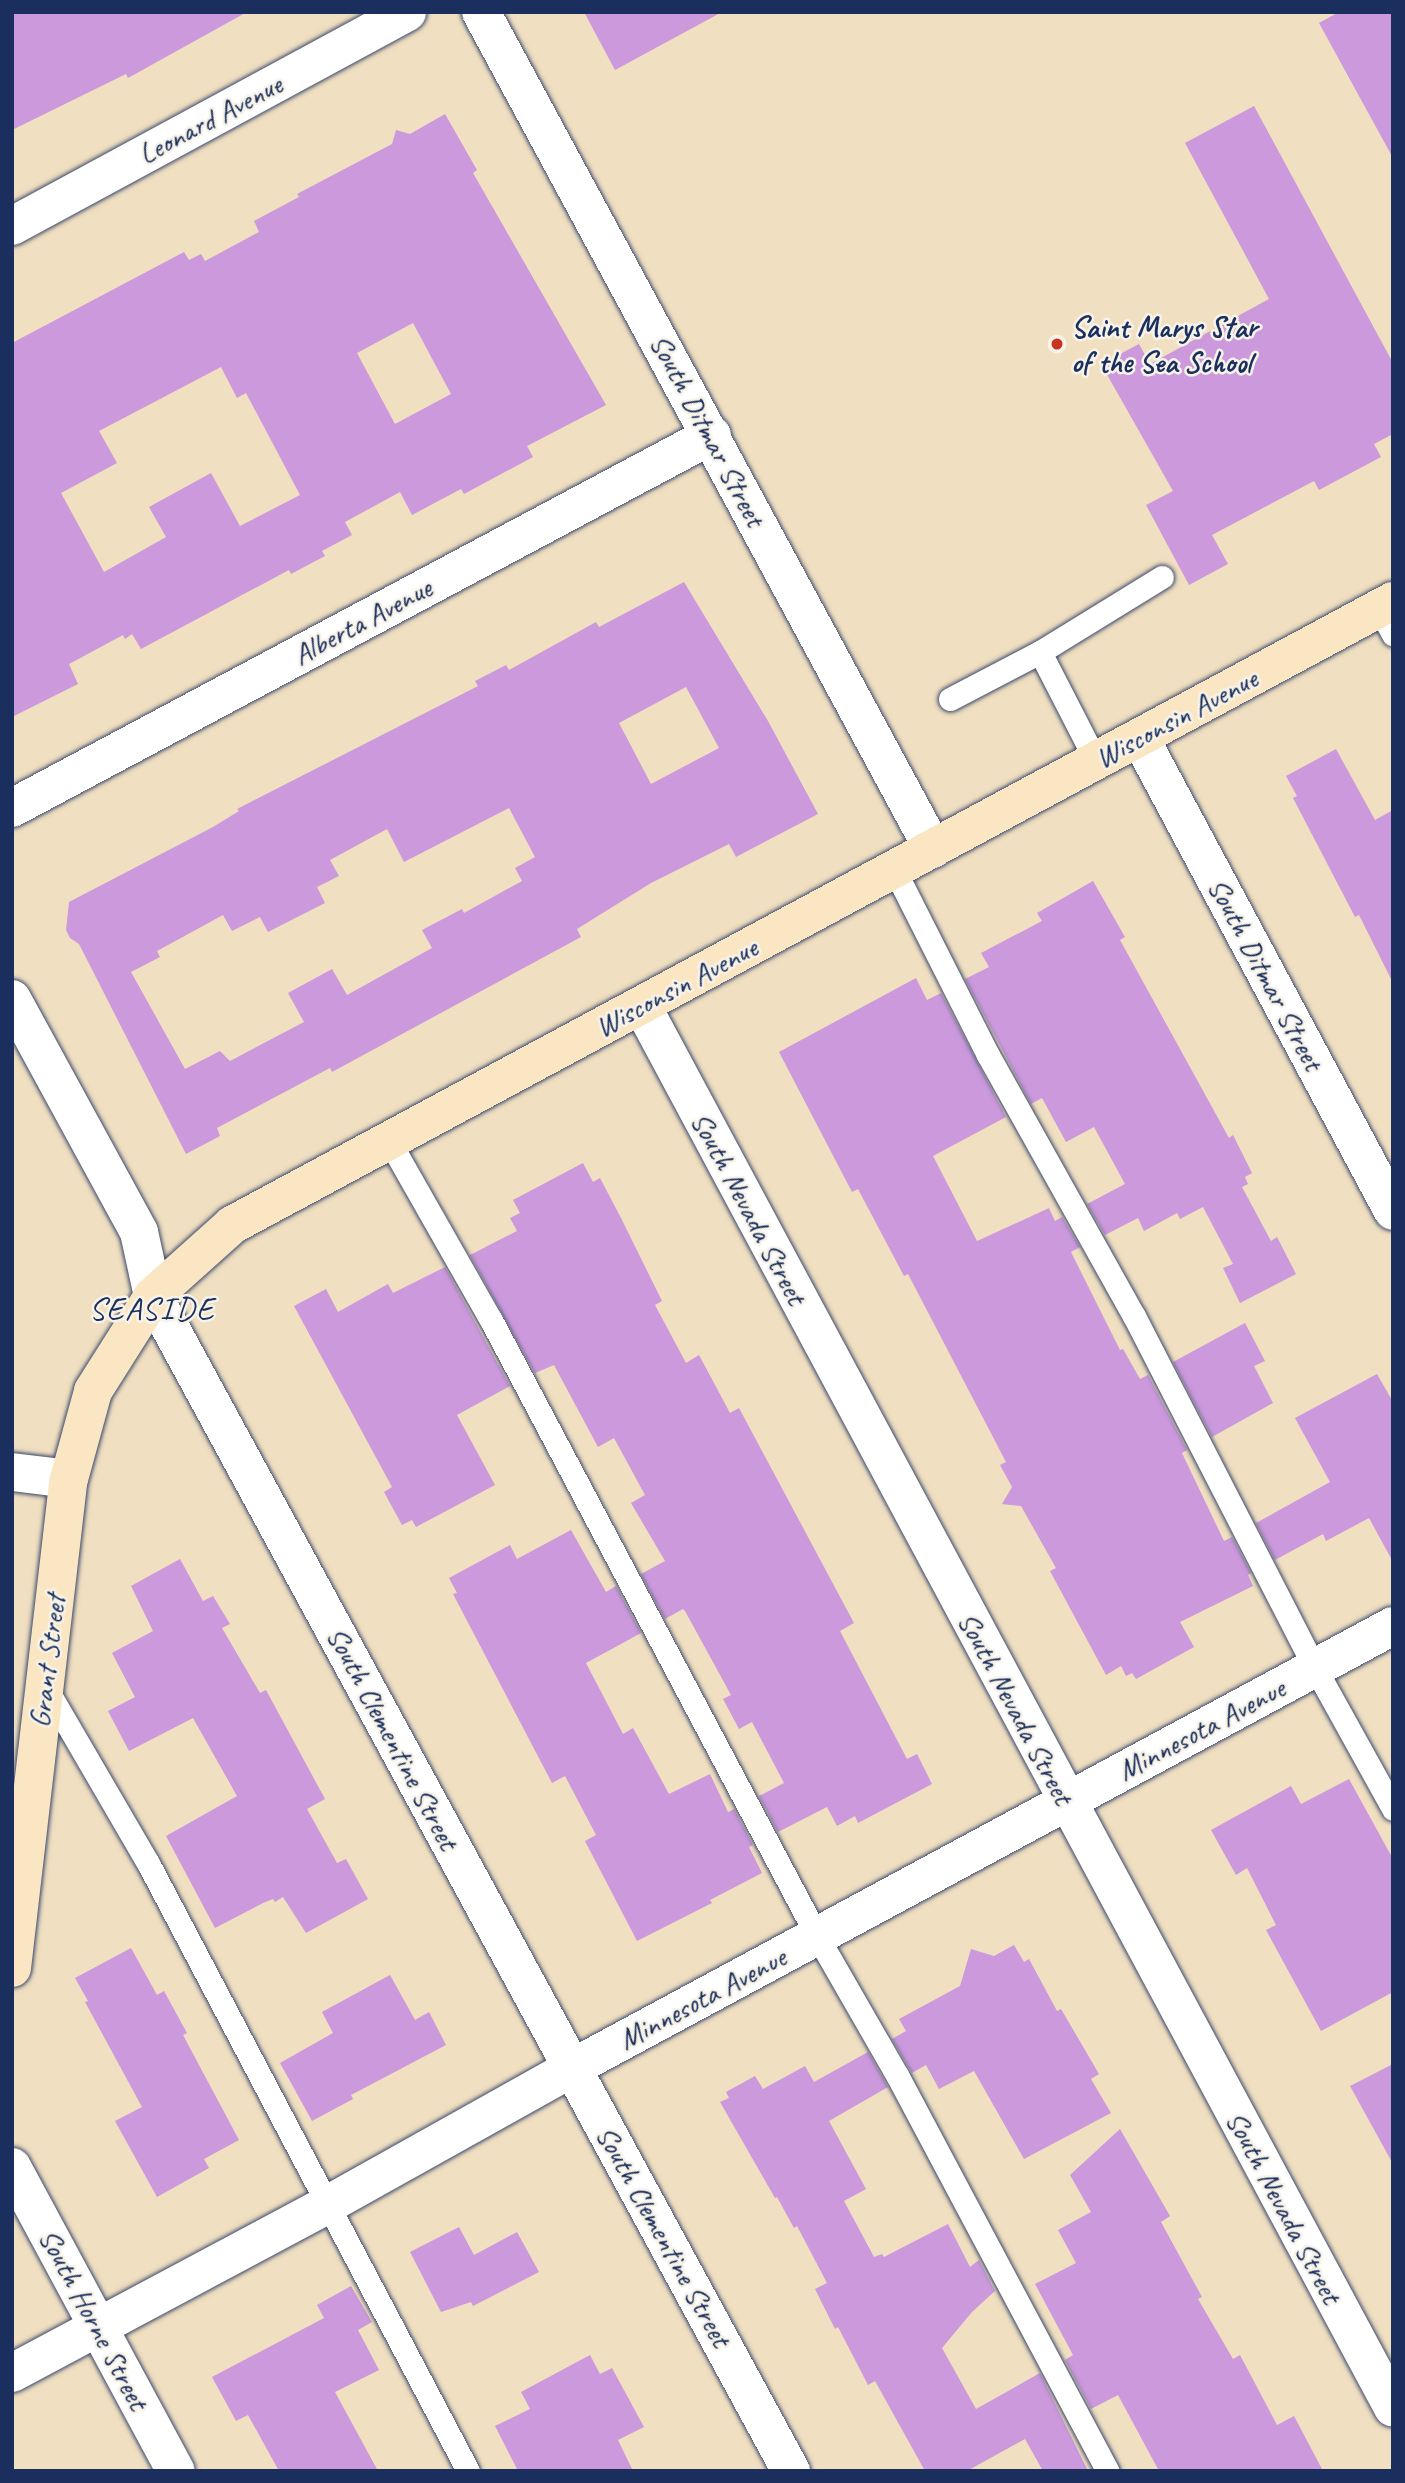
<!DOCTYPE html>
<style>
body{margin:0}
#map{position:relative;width:1405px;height:2483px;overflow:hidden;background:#f0dfc0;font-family:Caveat,sans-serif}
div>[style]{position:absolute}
.building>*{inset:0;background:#cb99dc}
.roads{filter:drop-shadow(0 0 2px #3b496d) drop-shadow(0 0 2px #3b496d)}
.service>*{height:23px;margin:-11.5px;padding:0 11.5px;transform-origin:11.5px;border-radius:11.5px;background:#fff}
.minor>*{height:38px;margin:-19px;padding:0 19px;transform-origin:19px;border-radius:19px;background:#fff}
.tertiary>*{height:38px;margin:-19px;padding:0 19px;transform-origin:19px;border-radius:19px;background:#fff}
.secondary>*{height:38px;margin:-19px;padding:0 19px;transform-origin:19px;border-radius:19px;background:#fbe6c4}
.dots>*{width:19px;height:19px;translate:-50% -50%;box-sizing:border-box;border:4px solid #f7f3e8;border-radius:50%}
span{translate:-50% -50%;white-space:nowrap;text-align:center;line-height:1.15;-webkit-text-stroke:5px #f7f3e8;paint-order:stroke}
.street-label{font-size:30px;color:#1b2f5e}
.poi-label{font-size:30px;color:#1b2f5e;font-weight:700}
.left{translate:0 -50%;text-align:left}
.neighbourhood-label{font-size:32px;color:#1b2f5e;letter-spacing:2px}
.frame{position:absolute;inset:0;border:14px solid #1b2f5e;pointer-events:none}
</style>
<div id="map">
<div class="building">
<div style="clip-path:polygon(12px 12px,247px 12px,128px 78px,126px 74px,12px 130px)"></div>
<div style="clip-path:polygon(584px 12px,722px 12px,615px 70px)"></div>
<div style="clip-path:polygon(1339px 12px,1393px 12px,1393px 158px,1319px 23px)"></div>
<div style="clip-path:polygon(1254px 106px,1393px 363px,1393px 434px,1374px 444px,1381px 457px,1319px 490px,1314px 481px,1212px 535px,1228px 564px,1189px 585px,1146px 505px,1173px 491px,1101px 364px,1139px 344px,1150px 364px,1269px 299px,1185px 143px)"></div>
<div style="clip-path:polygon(evenodd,445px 114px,477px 170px,473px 173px,606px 405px,527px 446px,533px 457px,464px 494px,461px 489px,412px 515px,400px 492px,345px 522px,352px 535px,322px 551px,325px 556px,291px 574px,289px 570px,141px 649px,132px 634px,125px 639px,123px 635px,69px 664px,78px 684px,12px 717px,12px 343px,184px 252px,189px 260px,201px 254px,205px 261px,259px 232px,254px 221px,299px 197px,297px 194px,392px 144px,396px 130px,410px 134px,445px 114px,413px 323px,451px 394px,395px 424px,357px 353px,413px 323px,445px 114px,221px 367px,237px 398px,246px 393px,300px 495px,240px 526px,211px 473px,149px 507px,166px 537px,104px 572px,61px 493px,117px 463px,99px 431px,221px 367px)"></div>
<div style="clip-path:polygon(evenodd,684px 582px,768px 721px,818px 814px,736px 857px,729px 844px,651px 883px,577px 929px,581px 937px,332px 1072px,330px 1068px,217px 1128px,220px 1136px,186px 1154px,79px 944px,70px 938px,66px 930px,69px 902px,213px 827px,239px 811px,237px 809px,478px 686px,475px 681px,506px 665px,509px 670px,596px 622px,599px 627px,684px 582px,686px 687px,719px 748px,651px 784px,619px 723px,686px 687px,684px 582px,509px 808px,535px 857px,515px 868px,522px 881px,464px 913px,462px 909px,422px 930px,432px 948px,347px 995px,332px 969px,288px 993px,304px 1022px,230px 1061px,220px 1051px,185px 1069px,131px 972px,160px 957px,157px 951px,223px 915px,232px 931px,260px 917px,268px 932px,325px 903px,317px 887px,339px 876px,330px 860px,387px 829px,404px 862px,509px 808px)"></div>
<div style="clip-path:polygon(1336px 749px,1375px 820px,1393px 810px,1393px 983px,1359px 915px,1355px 917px,1293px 798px,1297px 796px,1286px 776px)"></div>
<div style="clip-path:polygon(1093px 881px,1125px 937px,1120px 940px,1229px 1138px,1233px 1135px,1252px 1173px,1245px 1177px,1248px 1184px,1242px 1187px,1271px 1241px,1277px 1237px,1296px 1274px,1240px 1303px,1223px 1268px,1233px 1264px,1203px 1207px,1180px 1219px,1177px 1213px,1144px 1231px,1138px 1218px,1105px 1235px,1087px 1204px,1125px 1184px,1094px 1127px,1066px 1142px,1042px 1098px,1031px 1104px,965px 979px,989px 967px,981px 953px,1042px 921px,1037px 913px)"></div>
<div style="clip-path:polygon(916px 978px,927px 1000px,941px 993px,1006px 1117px,933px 1156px,977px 1241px,1049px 1208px,1055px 1221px,1062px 1217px,1080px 1247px,1071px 1252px,1120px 1350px,1123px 1349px,1140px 1379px,1148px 1375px,1187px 1450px,1182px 1453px,1224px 1541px,1232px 1537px,1251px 1573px,1248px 1575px,1253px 1586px,1180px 1622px,1194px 1647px,1136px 1679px,1132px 1673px,1126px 1676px,1121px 1666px,1106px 1675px,1050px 1571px,1056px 1568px,1021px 1506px,1002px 1504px,1012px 1487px,1000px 1465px,1006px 1462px,908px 1274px,904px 1276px,858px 1189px,852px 1192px,779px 1052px)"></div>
<div style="clip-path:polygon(583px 1163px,593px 1182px,600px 1178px,621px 1218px,662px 1301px,655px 1305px,686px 1363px,699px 1355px,730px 1413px,739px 1408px,854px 1623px,840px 1631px,907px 1759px,917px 1754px,932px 1784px,858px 1823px,855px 1816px,837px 1826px,827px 1807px,778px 1832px,759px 1796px,784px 1783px,752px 1722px,739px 1729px,723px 1699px,731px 1695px,685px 1611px,683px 1609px,665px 1619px,641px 1574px,665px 1561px,631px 1503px,645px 1495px,614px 1438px,598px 1447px,554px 1365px,535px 1373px,470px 1255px,517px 1231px,510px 1218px,520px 1213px,513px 1200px)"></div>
<div style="clip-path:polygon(445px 1267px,510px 1386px,457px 1415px,495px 1485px,416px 1527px,412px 1520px,402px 1525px,384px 1492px,392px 1487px,294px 1306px,326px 1289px,338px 1312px,388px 1284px,393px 1293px)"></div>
<div style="clip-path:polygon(1245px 1323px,1265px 1361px,1254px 1366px,1273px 1403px,1212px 1437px,1173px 1362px)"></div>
<div style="clip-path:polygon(1377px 1374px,1393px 1402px,1393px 1562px,1369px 1518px,1326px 1541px,1323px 1534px,1275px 1560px,1256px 1523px,1330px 1482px,1295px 1418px)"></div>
<div style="clip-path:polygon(571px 1530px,606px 1592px,616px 1586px,641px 1633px,586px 1663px,623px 1734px,633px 1728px,669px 1794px,710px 1774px,728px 1812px,734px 1809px,753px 1845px,749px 1847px,762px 1873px,710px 1900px,712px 1903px,637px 1941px,585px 1841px,596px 1835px,565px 1776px,552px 1783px,453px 1594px,457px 1593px,449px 1578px,510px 1545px,517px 1559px)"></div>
<div style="clip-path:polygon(180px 1559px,203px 1601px,213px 1596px,230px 1624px,222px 1628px,260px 1693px,266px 1690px,325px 1799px,307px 1809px,337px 1863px,346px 1859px,368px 1899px,306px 1933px,283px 1897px,275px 1902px,273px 1899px,263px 1903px,215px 1928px,166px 1836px,237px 1796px,193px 1718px,129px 1751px,108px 1711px,135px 1697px,112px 1653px,153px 1631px,131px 1586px)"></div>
<div style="clip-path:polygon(1349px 1779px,1393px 1859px,1393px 1992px,1321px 2031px,1266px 1930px,1276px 1925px,1247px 1868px,1236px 1875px,1211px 1830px,1291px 1786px,1301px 1804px)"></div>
<div style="clip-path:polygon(1014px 1945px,1024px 1962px,1029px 1959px,1057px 2011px,1061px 2009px,1099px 2074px,1091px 2079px,1111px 2113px,1024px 2159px,974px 2071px,939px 2089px,926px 2065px,912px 2073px,892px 2039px,906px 2031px,899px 2019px,960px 1986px,971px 1949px,994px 1956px)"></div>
<div style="clip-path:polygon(131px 1948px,157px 1995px,164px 1991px,187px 2033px,183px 2035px,239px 2140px,204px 2159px,209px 2168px,157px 2197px,115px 2121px,142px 2107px,85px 2002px,88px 2001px,75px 1978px)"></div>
<div style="clip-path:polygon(390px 1975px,415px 2020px,429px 2012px,446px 2045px,351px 2095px,353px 2099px,312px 2121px,280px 2063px,333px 2033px,322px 2012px)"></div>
<div style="clip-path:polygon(868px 2052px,888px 2087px,829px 2121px,866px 2189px,844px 2201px,874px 2257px,882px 2254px,884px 2257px,948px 2224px,970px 2267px,979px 2260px,995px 2291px,972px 2312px,942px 2348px,976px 2409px,1040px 2373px,1088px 2471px,1043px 2471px,1025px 2439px,967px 2471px,925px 2471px,875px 2381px,868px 2385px,838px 2327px,835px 2329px,815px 2289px,827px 2283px,797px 2226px,794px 2228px,777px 2197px,775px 2198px,720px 2102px,729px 2098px,726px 2092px,755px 2076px,763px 2089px,805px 2066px,814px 2082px)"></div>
<div style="clip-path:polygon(1393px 2064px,1393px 2164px,1350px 2086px)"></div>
<div style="clip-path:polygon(1120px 2129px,1170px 2216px,1161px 2222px,1202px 2297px,1198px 2299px,1233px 2359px,1240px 2355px,1277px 2425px,1294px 2416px,1323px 2471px,1159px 2471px,1118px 2395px,1091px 2409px,1065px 2360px,1073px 2355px,1035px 2284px,1076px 2263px,1058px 2230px,1091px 2212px,1070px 2175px)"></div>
<div style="clip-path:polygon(459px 2227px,474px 2255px,517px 2232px,539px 2272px,473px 2306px,471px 2302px,441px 2312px,410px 2252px)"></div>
<div style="clip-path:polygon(351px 2286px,372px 2322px,358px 2330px,379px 2370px,335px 2392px,378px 2471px,279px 2471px,248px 2415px,236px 2421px,212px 2377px,324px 2318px,317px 2305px)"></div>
<div style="clip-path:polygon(590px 2355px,600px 2374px,612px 2368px,644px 2427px,618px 2440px,633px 2471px,518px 2471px,495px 2426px,530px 2409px,521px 2392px)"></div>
</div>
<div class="roads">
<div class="service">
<div style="left:1379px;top:609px;width:29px;rotate:61deg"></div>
<div style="left:1040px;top:652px;width:143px;rotate:-31.6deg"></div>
<div style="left:950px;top:699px;width:102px;rotate:-27.6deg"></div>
<div style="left:1040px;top:652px;width:123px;rotate:62.8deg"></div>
<div style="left:894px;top:869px;width:208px;rotate:63.2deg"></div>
<div style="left:988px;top:1055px;width:299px;rotate:60.8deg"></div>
<div style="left:1134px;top:1316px;width:396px;rotate:62.8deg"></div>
<div style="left:1315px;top:1668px;width:161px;rotate:61deg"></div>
<div style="left:388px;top:1139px;width:208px;rotate:60.4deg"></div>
<div style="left:491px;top:1320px;width:697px;rotate:62.11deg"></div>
<div style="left:817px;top:1936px;width:160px;rotate:60.1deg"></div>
<div style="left:897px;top:2075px;width:449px;rotate:62deg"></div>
<div style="left:46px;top:1688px;width:203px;rotate:59.8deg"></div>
<div style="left:148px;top:1863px;width:687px;rotate:62.24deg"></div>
</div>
<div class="minor">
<div style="left:12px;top:226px;width:449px;rotate:-28.4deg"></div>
<div style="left:12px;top:808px;width:793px;rotate:-28.05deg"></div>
<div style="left:642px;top:1006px;width:1590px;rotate:61.82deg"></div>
<div style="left:12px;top:1472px;width:57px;rotate:7deg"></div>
<div style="left:12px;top:2373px;width:357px;rotate:-28.1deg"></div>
<div style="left:327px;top:2205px;width:281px;rotate:-29.2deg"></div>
<div style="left:572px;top:2068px;width:932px;rotate:-28.3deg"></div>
</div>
<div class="tertiary">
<div style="left:481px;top:12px;width:951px;rotate:61.63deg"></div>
<div style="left:1140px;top:738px;width:536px;rotate:61.86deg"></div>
<div style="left:12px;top:999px;width:265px;rotate:61.4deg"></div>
<div style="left:139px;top:1232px;width:66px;rotate:77.7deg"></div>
<div style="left:153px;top:1296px;width:1337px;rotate:61.5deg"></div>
<div style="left:12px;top:2167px;width:345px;rotate:61.7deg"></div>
</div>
<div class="secondary">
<div style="left:12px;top:1968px;width:492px;rotate:-83.4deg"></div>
<div style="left:69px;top:1479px;width:91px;rotate:-74.7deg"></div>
<div style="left:93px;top:1391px;width:112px;rotate:-57.7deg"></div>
<div style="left:153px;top:1296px;width:106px;rotate:-41.9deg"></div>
<div style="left:232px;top:1225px;width:1318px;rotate:-28.26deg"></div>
</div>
</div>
<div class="dots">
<div style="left:1057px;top:344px;background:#c8321e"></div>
</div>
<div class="street-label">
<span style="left:210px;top:119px;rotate:-28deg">Leonard Avenue</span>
<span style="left:708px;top:430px;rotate:62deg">South Ditmar Street</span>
<span style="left:362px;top:621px;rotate:-28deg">Alberta Avenue</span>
<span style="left:1176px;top:718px;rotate:-28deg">Wisconsin Avenue</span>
<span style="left:1266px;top:974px;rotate:62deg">South Ditmar Street</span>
<span style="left:676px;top:987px;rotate:-28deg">Wisconsin Avenue</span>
<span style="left:749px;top:1208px;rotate:62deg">South Nevada Street</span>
<span style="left:47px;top:1661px;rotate:-83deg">Grant Street</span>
<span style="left:1016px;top:1708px;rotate:62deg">South Nevada Street</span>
<span style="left:1201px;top:1729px;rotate:-28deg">Minnesota Avenue</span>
<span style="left:393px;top:1738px;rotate:62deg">South Clementine Street</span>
<span style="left:702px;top:1998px;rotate:-28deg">Minnesota Avenue</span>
<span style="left:1284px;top:2207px;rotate:62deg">South Nevada Street</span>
<span style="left:664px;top:2236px;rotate:61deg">South Clementine Street</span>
<span style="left:94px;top:2319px;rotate:62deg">South Horne Street</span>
</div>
<div class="poi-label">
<span class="left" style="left:1071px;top:344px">Saint Marys Star<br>of the Sea School</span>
</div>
<div class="neighbourhood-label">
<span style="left:152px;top:1309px">SEASIDE</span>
</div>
<div class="frame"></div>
</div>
